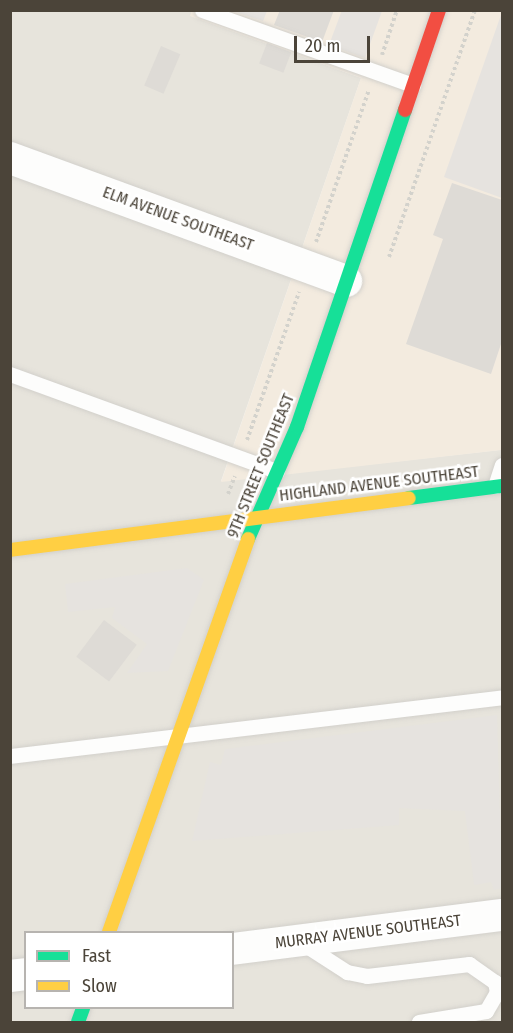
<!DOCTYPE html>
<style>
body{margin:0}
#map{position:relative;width:513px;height:1033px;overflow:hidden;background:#f4f2ee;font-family:"Fira Sans Condensed",sans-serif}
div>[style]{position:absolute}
.residential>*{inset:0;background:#e7e4dc}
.commercial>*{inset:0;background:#f3ebdf}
.parking>*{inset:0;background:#e6e3df}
.building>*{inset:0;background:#dedbd6;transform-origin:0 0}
.path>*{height:4px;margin-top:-2px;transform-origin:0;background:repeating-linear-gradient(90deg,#d3d2cc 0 3px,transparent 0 6px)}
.roads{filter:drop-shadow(0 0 2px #d2d0cb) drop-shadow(0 0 2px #d2d0cb)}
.lane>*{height:15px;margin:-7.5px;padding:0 7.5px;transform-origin:7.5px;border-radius:7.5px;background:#fdfdfc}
.street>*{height:32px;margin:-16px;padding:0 16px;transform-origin:16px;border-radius:16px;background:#fdfdfc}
.fast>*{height:14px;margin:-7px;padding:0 7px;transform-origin:7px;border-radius:7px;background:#16e098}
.slow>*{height:14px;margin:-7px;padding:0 7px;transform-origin:7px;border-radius:7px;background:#ffcf43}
.jam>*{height:14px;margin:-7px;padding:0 7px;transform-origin:7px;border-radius:7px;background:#f24e42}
span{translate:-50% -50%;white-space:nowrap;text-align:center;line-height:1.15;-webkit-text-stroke:5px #fff;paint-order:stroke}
.street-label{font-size:16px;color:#4b4439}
.frame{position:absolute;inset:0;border:12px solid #4b4439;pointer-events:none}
.legend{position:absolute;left:24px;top:931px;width:210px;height:78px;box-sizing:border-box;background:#fff;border:2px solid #b7b4b0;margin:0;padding:8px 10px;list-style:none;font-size:18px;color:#4b4439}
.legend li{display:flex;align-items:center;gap:12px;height:30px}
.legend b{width:30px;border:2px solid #b7b4b0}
.scale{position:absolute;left:294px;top:36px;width:76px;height:27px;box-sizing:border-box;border:3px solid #4b4439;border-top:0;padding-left:8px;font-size:18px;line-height:21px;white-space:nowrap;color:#4b4439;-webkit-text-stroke:4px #fff;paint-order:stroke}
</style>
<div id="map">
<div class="residential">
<div style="clip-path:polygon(evenodd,10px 11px,192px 11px,191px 16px,361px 78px,221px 481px,500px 450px,502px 444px,502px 1022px,11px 1022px,10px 11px,26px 932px,232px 932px,232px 1008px,26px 1008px,26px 932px)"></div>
</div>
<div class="commercial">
<div style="clip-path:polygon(192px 10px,502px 11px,501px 450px,221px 482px,361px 78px,190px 16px)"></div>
</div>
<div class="parking">
<div style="clip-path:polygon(342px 10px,382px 11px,365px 58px,329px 45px)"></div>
<div style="clip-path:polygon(233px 11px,267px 11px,263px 21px)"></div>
<div style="clip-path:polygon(502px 12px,502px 198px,444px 177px)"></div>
<div style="clip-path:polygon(187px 568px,204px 580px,168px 671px,127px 673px,147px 644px,112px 618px,115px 607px,68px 612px,65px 584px)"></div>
<div style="clip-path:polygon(497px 715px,502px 888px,494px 890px,491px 882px,474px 885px,465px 811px,399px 808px,399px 825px,192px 841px,210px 762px,221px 765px,225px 749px)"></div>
</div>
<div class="building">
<div style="clip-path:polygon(280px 10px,334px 10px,322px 42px,274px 25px)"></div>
<div style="left:267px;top:43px;width:26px;height:22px;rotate:21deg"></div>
<div style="left:161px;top:46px;width:21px;height:43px;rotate:23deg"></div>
<div style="clip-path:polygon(452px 183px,502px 200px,502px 341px,491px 374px,406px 344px,443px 239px,433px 235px)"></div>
<div style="left:104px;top:620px;width:41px;height:46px;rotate:37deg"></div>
</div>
<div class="path">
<div style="left:382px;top:55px;width:47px;rotate:-71.6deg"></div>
<div style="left:316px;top:242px;width:161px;rotate:-70.8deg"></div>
<div style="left:389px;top:257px;width:262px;rotate:-70.8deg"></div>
<div style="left:247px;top:440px;width:157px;rotate:-70.6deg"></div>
<div style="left:228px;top:494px;width:19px;rotate:-69deg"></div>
</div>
<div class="roads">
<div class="lane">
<div style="left:202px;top:10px;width:224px;rotate:19.6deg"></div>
<div style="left:10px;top:374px;width:284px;rotate:20deg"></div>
<div style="left:495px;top:486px;width:22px;rotate:-72deg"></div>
<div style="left:10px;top:756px;width:496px;rotate:-6.8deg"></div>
<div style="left:302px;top:943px;width:54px;rotate:32.8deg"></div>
<div style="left:347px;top:972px;width:20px;rotate:11deg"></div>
<div style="left:367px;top:976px;width:103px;rotate:-6.7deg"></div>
<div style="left:469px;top:964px;width:32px;rotate:35deg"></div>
<div style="left:495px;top:982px;width:10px;rotate:79deg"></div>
<div style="left:497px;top:992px;width:22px;rotate:120deg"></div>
<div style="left:486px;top:1011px;width:68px;rotate:170.7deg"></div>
</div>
<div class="street">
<div style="left:10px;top:158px;width:358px;rotate:20.1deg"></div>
<div style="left:232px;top:949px;width:272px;rotate:-7.2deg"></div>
<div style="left:10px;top:976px;width:16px;rotate:-7deg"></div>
</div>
<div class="fast">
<div style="left:409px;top:498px;width:94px;rotate:-7.4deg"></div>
<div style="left:248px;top:539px;width:122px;rotate:-66.4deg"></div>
<div style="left:297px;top:427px;width:335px;rotate:-71.2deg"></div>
<div style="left:78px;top:1022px;width:15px;rotate:-70deg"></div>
</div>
<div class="slow">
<div style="left:10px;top:550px;width:402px;rotate:-7.4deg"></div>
<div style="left:109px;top:932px;width:417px;rotate:-70.5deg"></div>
</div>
<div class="jam">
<div style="left:405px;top:110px;width:106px;rotate:-71.2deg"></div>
</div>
</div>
<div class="street-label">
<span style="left:178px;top:219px;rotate:20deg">ELM AVENUE SOUTHEAST</span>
<span style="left:261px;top:466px;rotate:-68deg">9TH STREET SOUTHEAST</span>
<span style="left:379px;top:484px;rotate:-7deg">HIGHLAND AVENUE SOUTHEAST</span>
<span style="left:368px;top:932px;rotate:-7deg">MURRAY AVENUE SOUTHEAST</span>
</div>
<div class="frame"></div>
<ul class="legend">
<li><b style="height:8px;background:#16e098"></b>Fast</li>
<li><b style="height:8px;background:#ffcf43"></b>Slow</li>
</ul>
<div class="scale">20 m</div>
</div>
